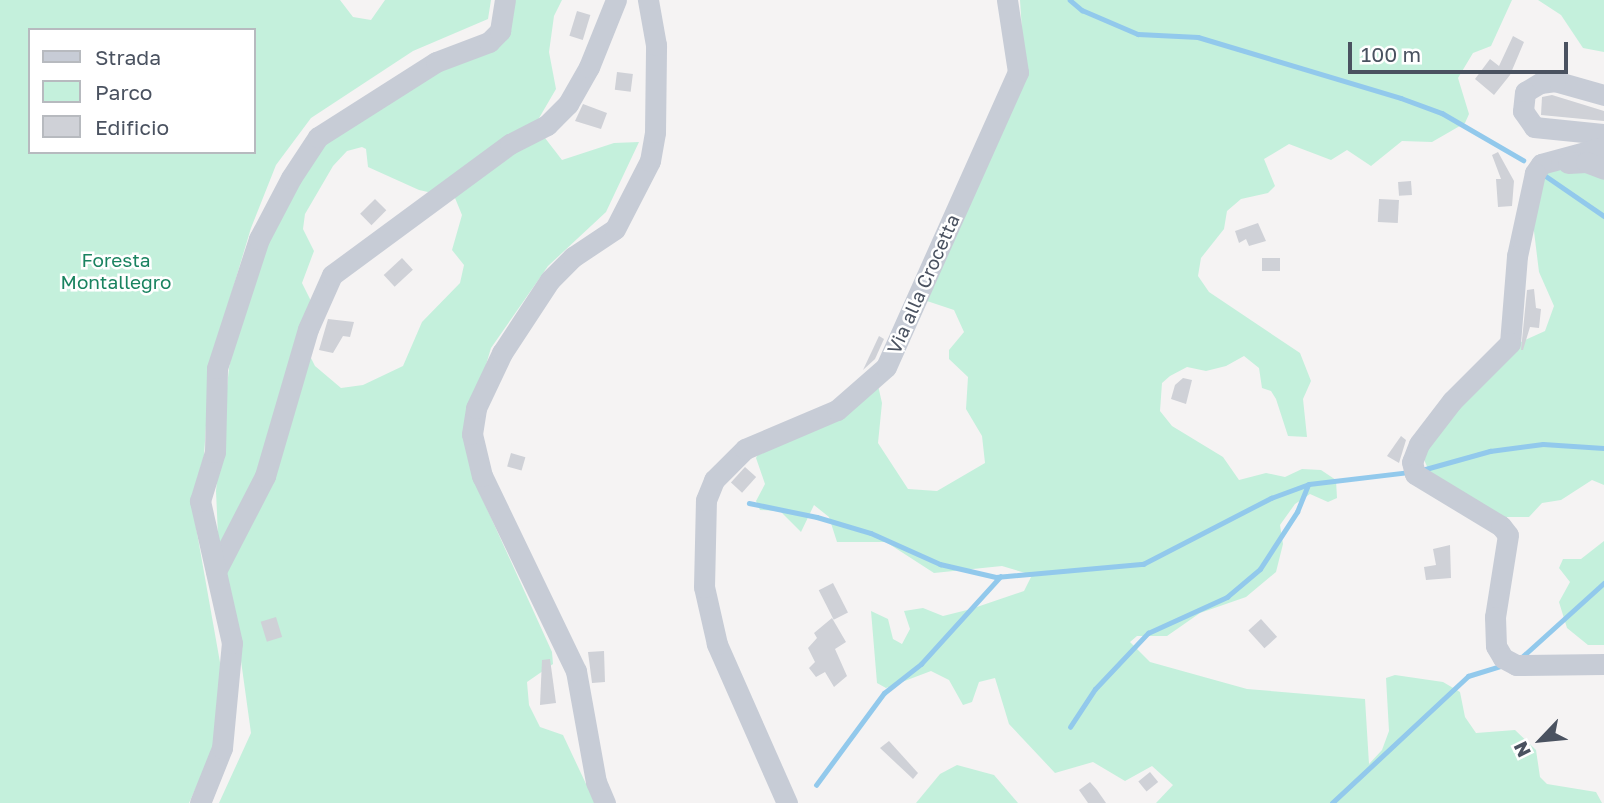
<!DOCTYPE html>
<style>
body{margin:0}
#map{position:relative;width:1604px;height:803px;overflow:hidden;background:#f5f3f3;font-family:"Golos Text",sans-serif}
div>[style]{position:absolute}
.green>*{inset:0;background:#c4f0dc}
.stream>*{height:4.5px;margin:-2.25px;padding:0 2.25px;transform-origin:2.25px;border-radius:2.25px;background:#92c9ec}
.building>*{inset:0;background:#cfd1d7;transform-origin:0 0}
.minor>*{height:21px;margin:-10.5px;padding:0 10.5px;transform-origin:10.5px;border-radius:10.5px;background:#c7ccd6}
span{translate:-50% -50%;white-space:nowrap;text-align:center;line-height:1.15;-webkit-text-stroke:5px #fff;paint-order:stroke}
.park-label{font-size:19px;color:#1a8360}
.street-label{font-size:19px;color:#4a5260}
.legend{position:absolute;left:28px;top:28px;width:228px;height:126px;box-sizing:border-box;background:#fff;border:2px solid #b7babf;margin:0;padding:9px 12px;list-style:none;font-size:21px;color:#4a5260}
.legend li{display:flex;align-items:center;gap:14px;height:35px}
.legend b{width:35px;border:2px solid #b7babf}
.north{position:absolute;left:1506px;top:705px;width:70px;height:70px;-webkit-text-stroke:5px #fff;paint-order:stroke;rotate:244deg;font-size:19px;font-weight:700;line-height:28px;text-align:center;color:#4a5260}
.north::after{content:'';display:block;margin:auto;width:24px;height:32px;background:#4a5260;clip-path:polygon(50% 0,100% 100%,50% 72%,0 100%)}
.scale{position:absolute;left:1348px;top:42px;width:220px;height:32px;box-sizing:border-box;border:4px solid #4a5260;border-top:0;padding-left:9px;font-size:21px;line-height:24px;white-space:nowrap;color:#4a5260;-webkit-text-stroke:5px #fff;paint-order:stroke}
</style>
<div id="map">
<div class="green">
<div style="clip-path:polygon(evenodd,0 0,340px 0,353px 17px,371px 20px,385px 0,491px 0,488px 19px,413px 51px,311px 118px,276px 165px,251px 228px,210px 365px,204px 456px,191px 499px,221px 668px,222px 731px,189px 803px,0 803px,0 0,30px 30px,254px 30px,254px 152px,30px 152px,30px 30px)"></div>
<div style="clip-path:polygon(evenodd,513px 0,562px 0,554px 16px,549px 52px,556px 89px,535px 125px,562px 160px,614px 143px,639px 142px,606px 212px,548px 266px,491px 348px,483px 375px,473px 478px,552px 652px,553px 664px,527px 682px,529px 705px,540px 727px,563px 735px,595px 803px,219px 803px,251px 733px,233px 603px,218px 536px,216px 491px,229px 368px,241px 311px,267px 235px,326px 136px,433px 71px,468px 60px,513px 0,362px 147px,366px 149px,368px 167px,419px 190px,455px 198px,462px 215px,452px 250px,464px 265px,460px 283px,422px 322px,403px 366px,363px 385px,341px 388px,315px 366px,310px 356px,313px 305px,302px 283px,314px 251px,303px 229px,305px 214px,333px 166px,347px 151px,362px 147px)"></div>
<div style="clip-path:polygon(1020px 0,1512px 0,1491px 46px,1473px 53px,1458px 78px,1469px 114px,1465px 123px,1432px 142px,1402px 141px,1371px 166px,1347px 150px,1331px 160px,1289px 144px,1264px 159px,1275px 186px,1268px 193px,1241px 199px,1227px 211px,1224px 229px,1201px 258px,1198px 276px,1209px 292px,1300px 353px,1311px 381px,1303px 399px,1307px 437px,1288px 436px,1276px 399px,1271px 391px,1262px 388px,1259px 368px,1244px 356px,1226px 366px,1206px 371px,1187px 367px,1170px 376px,1162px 383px,1160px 411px,1172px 426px,1223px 457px,1239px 480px,1266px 473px,1285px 477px,1302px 469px,1321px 470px,1336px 480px,1337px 498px,1328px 502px,1310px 494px,1295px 504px,1280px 525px,1283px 544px,1276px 572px,1246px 597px,1200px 613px,1167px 636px,1137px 636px,1130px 642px,1150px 662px,1247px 689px,1365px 699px,1369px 764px,1382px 750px,1389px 731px,1386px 678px,1395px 675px,1443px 682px,1460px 692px,1465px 717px,1476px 733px,1515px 730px,1536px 750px,1540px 777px,1547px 784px,1596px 792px,1602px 803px,1156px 803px,1173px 785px,1152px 766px,1125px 781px,1093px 762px,1055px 773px,1009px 724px,995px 678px,979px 682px,972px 702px,963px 705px,949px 680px,931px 671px,886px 688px,877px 683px,871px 611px,888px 619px,893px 639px,902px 644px,910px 629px,904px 611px,923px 608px,943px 616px,971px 609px,1024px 591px,1032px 575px,1002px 566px,934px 573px,886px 542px,837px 542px,829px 517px,814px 505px,801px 532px,780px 511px,760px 510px,756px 501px,765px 484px,756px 458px,760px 450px,877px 381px,882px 403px,878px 443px,908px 489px,937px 491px,985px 463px,982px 436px,966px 409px,968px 377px,949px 359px,949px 350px,964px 332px,954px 310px,924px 300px,1024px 61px)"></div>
<div style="clip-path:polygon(1538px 0,1604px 0,1604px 52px,1583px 48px,1561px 15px)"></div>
<div style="clip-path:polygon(1604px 151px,1604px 485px,1592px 480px,1561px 500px,1542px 503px,1529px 517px,1501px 517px,1429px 471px,1422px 455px,1447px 416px,1512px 346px,1545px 331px,1554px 306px,1539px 272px,1532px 215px,1547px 169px)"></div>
<div style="clip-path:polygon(1604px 541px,1604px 645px,1588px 645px,1567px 628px,1559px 602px,1570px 582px,1559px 568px,1563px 559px,1581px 559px)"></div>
<div style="clip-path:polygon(957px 765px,994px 775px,1018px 803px,916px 803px,940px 774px)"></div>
</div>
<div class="stream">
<div style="left:1070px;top:0;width:16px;rotate:40deg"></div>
<div style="left:1082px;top:10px;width:61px;rotate:23.2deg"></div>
<div style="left:1138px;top:34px;width:60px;rotate:2.9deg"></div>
<div style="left:1198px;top:37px;width:212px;rotate:16.7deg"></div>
<div style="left:1401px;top:98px;width:44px;rotate:20.1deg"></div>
<div style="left:1442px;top:113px;width:94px;rotate:30.1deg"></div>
<div style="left:1543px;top:174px;width:74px;rotate:34.5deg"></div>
<div style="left:1422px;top:470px;width:71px;rotate:-15.6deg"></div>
<div style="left:1490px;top:451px;width:53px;rotate:-7.5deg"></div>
<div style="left:1543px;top:444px;width:61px;rotate:3.8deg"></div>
<div style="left:749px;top:503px;width:69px;rotate:11.6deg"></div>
<div style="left:817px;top:517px;width:56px;rotate:16.5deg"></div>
<div style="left:871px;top:533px;width:76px;rotate:24.2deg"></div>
<div style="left:940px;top:564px;width:57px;rotate:13.1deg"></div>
<div style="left:996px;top:577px;width:148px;rotate:-5.1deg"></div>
<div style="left:1143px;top:564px;width:144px;rotate:-27.3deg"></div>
<div style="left:1271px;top:498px;width:40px;rotate:-20.2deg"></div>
<div style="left:1309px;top:484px;width:102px;rotate:-6.8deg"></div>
<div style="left:1522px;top:657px;width:110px;rotate:-42.1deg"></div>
<div style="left:1070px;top:727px;width:45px;rotate:-56.7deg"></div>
<div style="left:1095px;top:689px;width:77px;rotate:-46.6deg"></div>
<div style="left:1148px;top:633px;width:87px;rotate:-24.5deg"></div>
<div style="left:1227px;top:597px;width:43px;rotate:-40.3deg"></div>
<div style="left:1260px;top:569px;width:68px;rotate:-57deg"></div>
<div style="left:1297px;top:512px;width:29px;rotate:-68deg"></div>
<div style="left:816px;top:785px;width:114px;rotate:-53.5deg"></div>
<div style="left:884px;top:693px;width:47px;rotate:-38.1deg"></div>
<div style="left:921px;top:664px;width:118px;rotate:-47.8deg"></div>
<div style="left:1332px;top:803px;width:186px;rotate:-43deg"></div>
<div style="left:1468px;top:676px;width:34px;rotate:-17deg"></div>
</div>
<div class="building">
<div style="left:577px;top:11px;width:14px;height:26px;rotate:17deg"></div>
<div style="clip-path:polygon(1513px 36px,1524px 42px,1510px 75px,1494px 95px,1475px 79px,1490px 59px,1499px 66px)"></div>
<div style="left:617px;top:72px;width:16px;height:18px;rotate:7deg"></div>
<div style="clip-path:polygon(1552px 95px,1604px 111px,1604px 121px,1541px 115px,1542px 97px)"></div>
<div style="clip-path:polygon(583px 104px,607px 113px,601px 129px,575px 121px)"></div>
<div style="clip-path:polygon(1498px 152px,1514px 181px,1512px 206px,1498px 207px,1496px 179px,1501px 179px,1492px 155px)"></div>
<div style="left:1411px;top:181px;width:14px;height:13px;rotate:86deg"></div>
<div style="left:375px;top:199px;width:16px;height:21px;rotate:45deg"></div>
<div style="left:1379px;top:199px;width:20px;height:23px;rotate:3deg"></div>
<div style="clip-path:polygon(1258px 223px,1266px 241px,1249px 246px,1246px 239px,1239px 243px,1235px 231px)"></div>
<div style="left:402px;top:258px;width:16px;height:25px;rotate:47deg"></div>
<div style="left:1262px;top:258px;width:18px;height:13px"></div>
<div style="clip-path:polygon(1534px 289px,1536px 308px,1541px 309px,1539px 328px,1530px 327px,1523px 350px,1521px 350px,1527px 290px)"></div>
<div style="clip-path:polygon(328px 319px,354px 322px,350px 337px,343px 336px,333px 353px,319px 350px)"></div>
<div style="clip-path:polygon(879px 336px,884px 339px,875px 359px,863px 370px)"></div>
<div style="clip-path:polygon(1183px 378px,1192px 380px,1186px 404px,1171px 399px,1175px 385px)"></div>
<div style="clip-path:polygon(1401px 436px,1406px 440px,1399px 463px,1387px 456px)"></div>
<div style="left:511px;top:453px;width:15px;height:14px;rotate:16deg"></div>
<div style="left:745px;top:467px;width:15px;height:21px;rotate:42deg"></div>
<div style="clip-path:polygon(1450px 545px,1451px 578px,1426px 580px,1424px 567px,1436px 565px,1433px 549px)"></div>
<div style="left:833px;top:583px;width:33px;height:16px;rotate:63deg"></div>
<div style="left:276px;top:617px;width:21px;height:16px;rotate:73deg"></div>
<div style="clip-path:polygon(832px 618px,846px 642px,835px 649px,847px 676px,834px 687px,825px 672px,816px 677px,809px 668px,815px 662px,808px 648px,817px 638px,814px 633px)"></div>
<div style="left:1261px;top:619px;width:24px;height:17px;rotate:48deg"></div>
<div style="clip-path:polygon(604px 651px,605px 682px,592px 683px,588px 652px)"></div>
<div style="clip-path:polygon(550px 659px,556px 703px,540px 705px,542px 660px)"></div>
<div style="clip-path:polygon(889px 741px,918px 773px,913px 779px,880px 748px)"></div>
<div style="left:1150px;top:772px;width:13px;height:15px;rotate:51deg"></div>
<div style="clip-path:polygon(1090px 782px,1097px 790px,1106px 803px,1088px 803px,1079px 790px)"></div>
</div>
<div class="minor">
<div style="left:1604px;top:95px;width:51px;rotate:-164.1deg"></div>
<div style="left:1555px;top:81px;width:15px;rotate:172deg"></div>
<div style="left:1540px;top:83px;width:17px;rotate:149deg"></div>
<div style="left:1525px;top:92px;width:19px;rotate:96deg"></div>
<div style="left:1523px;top:111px;width:19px;rotate:55deg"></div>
<div style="left:1534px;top:127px;width:70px;rotate:5.7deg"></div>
<div style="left:1604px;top:147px;width:65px;rotate:164.9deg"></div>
<div style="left:1541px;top:164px;width:11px;rotate:124deg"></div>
<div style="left:1535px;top:173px;width:85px;rotate:102.2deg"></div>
<div style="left:1517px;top:256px;width:87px;rotate:94.6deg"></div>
<div style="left:1510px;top:343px;width:82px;rotate:135deg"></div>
<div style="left:1452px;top:401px;width:54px;rotate:127.5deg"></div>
<div style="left:1419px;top:444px;width:19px;rotate:111deg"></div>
<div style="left:1412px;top:462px;width:12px;rotate:76deg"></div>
<div style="left:1415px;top:474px;width:100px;rotate:31.2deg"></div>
<div style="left:1501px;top:526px;width:11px;rotate:52deg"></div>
<div style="left:1508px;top:535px;width:83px;rotate:99deg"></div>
<div style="left:1495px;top:617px;width:29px;rotate:88deg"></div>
<div style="left:1496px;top:646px;width:14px;rotate:60deg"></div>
<div style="left:1503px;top:658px;width:15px;rotate:28deg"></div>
<div style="left:1516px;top:665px;width:88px;rotate:-0.7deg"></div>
<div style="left:1568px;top:163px;width:18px;rotate:-3deg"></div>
<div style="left:1586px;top:162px;width:19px;rotate:21deg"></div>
<div style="left:216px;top:571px;width:107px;rotate:-62.7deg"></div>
<div style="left:265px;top:476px;width:153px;rotate:-73.7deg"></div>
<div style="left:308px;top:329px;width:59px;rotate:-66deg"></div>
<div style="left:332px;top:275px;width:221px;rotate:-36.4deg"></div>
<div style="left:510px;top:144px;width:42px;rotate:-27.2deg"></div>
<div style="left:547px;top:125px;width:30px;rotate:-45deg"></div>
<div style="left:568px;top:104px;width:43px;rotate:-60.4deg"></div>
<div style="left:589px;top:67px;width:72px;rotate:-68.1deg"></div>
<div style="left:200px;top:803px;width:59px;rotate:-68.2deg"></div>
<div style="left:222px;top:748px;width:105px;rotate:-84.6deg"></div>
<div style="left:232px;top:643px;width:146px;rotate:-102.7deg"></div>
<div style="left:200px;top:501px;width:51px;rotate:-73deg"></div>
<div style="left:215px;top:452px;width:84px;rotate:-88.6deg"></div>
<div style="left:217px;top:368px;width:136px;rotate:-72deg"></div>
<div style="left:259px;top:239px;width:69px;rotate:-62.3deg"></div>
<div style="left:291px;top:178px;width:49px;rotate:-56.6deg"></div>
<div style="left:318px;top:137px;width:140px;rotate:-32.4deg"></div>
<div style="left:436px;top:62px;width:57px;rotate:-20.7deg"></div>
<div style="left:489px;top:42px;width:16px;rotate:-45deg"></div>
<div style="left:500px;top:31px;width:31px;rotate:-81deg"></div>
<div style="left:605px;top:803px;width:23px;rotate:-113deg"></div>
<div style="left:596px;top:782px;width:113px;rotate:-100.2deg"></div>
<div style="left:576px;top:671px;width:216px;rotate:-115.7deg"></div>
<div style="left:482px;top:476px;width:43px;rotate:-103.4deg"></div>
<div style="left:472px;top:434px;width:26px;rotate:-81deg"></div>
<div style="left:476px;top:408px;width:61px;rotate:-64.7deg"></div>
<div style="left:502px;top:353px;width:87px;rotate:-56.7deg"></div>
<div style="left:550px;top:280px;width:33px;rotate:-45deg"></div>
<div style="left:573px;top:257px;width:50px;rotate:-33.7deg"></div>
<div style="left:615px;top:229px;width:76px;rotate:-62.8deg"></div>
<div style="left:650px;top:161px;width:29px;rotate:-80deg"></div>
<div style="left:655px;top:132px;width:87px;rotate:-89.3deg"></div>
<div style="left:656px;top:45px;width:46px;rotate:-100.1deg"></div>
<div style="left:787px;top:803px;width:174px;rotate:-113.8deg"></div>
<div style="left:717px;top:644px;width:58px;rotate:-102.8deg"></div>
<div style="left:704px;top:587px;width:87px;rotate:-88.7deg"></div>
<div style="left:706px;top:500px;width:22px;rotate:-68deg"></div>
<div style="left:714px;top:480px;width:44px;rotate:-45deg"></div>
<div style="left:745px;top:449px;width:100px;rotate:-23deg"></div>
<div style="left:837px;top:410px;width:65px;rotate:-41.3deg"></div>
<div style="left:886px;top:367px;width:323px;rotate:-65.9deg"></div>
<div style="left:1018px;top:72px;width:73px;rotate:-98.7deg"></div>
</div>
<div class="park-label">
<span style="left:116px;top:271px">Foresta<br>Montallegro</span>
</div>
<div class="street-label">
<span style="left:923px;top:284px;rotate:-66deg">Via alla Crocetta</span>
</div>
<ul class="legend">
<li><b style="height:9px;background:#c7ccd6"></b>Strada</li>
<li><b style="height:19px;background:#c4f0dc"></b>Parco</li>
<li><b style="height:19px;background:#cfd1d7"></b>Edificio</li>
</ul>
<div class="north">N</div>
<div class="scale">100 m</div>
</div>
